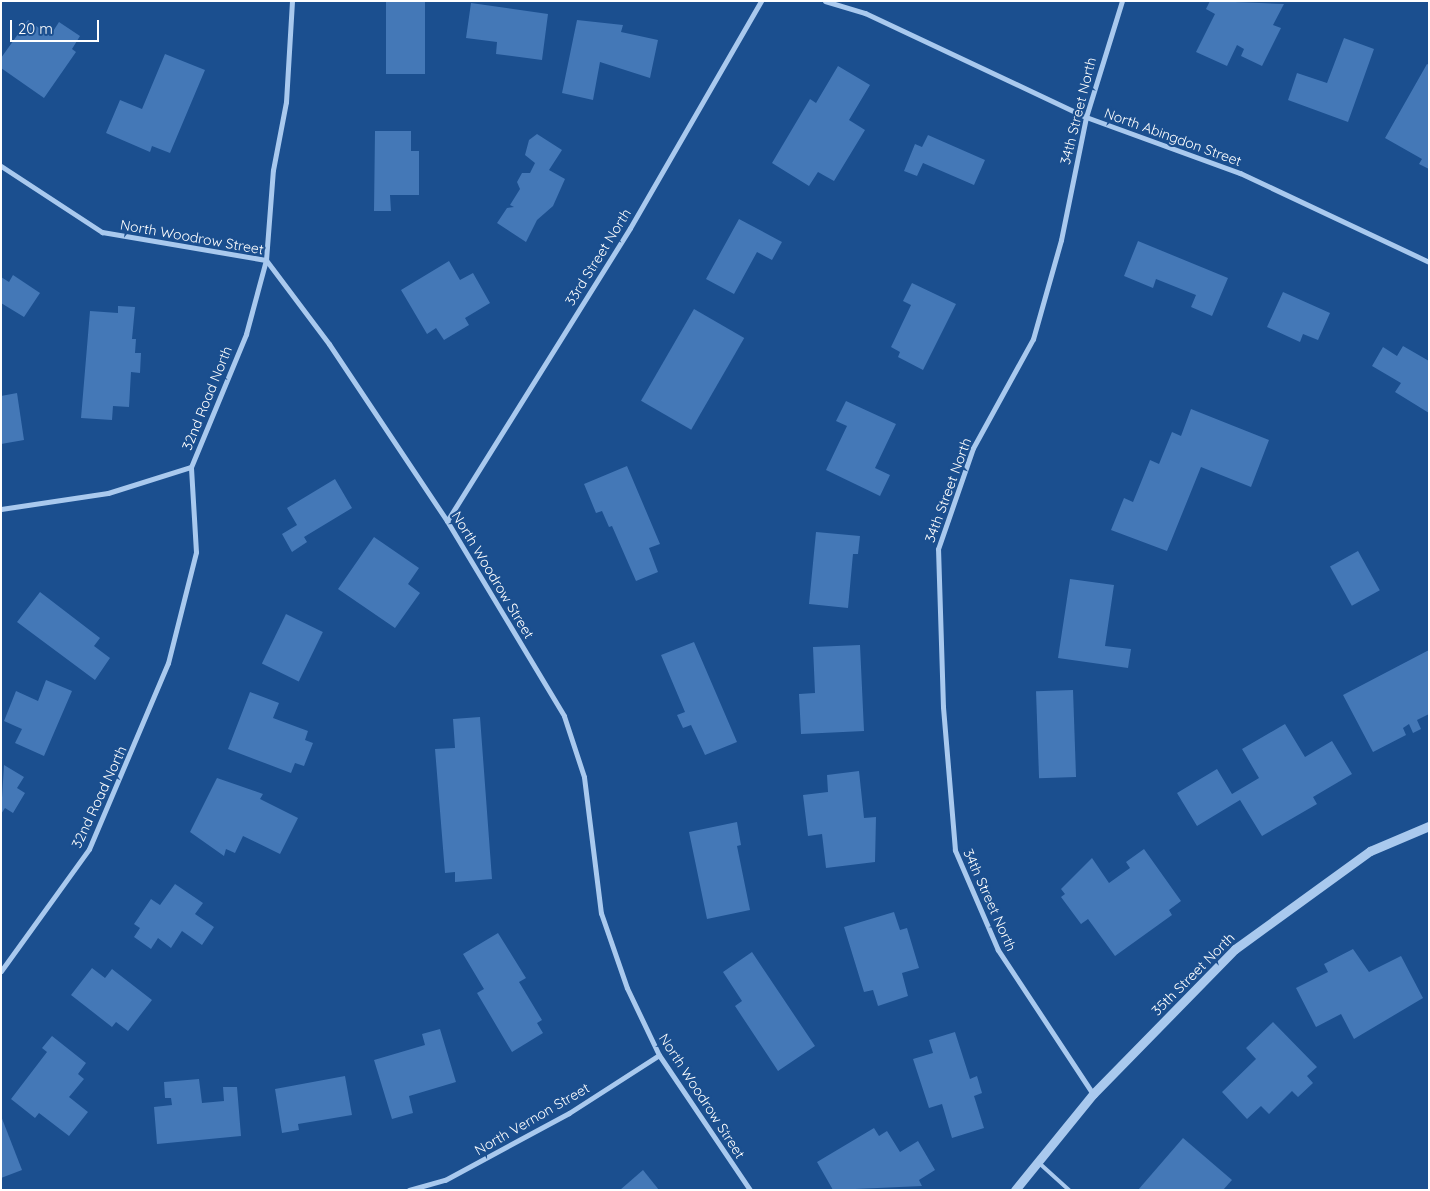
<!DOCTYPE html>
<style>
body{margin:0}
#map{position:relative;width:1430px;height:1191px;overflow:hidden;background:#1b4f8f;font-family:Quicksand,sans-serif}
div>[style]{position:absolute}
.building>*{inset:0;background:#4478b7;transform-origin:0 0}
.service>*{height:4px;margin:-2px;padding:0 2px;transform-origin:2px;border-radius:2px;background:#a9c9ee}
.minor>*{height:5px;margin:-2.5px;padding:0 2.5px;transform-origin:2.5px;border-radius:2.5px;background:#a9c9ee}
.tertiary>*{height:9px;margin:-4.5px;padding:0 4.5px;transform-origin:4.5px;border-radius:4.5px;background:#a9c9ee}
span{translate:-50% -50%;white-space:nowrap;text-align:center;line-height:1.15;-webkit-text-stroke:4.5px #1b4f8f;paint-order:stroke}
.street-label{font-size:14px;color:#fff}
.frame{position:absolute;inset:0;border:2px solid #fff;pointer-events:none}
.scale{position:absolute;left:10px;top:20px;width:89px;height:22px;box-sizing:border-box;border:2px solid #fff;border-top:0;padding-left:6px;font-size:15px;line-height:18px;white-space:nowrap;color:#fff;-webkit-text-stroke:4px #1b4f8f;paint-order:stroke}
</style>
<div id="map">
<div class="building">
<div style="left:386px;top:1px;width:39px;height:73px"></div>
<div style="clip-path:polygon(1210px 1px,1284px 4px,1273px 25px,1281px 28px,1262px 66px,1241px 56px,1244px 49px,1237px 45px,1227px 66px,1196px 52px,1215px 14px,1206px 9px)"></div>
<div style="clip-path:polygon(471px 3px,548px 14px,542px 60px,496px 54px,497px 42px,466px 38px)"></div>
<div style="clip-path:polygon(28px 20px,50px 36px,59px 22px,80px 36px,72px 49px,76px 52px,44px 98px,1px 68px,1px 58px)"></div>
<div style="clip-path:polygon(577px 20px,623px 25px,621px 32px,658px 40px,650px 78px,600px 62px,593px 100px,562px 93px)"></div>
<div style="clip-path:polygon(1344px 38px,1374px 49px,1348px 122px,1288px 100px,1297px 73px,1327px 83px)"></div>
<div style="clip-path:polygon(165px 54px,205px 70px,170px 153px,152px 146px,150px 152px,106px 133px,120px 100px,142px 109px)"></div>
<div style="clip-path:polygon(1427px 64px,1429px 65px,1429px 169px,1419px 164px,1422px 159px,1385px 138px)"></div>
<div style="clip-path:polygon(838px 66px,870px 85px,849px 120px,865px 130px,834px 181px,818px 172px,809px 186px,772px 163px,810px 99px,816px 103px)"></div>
<div style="clip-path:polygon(375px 131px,411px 131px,411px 151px,419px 151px,419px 195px,390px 195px,391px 211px,374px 211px)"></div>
<div style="clip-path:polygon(537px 134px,562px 150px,549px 170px,565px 179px,553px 206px,537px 220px,526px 242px,497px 223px,507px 208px,514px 207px,510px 205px,520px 189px,517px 182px,522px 173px,530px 173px,535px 163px,525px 155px,529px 140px)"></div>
<div style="clip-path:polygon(928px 135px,985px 160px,974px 185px,923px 163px,917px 176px,904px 171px,915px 144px,922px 147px)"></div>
<div style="clip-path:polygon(739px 219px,782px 242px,772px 260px,757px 252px,734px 294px,706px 279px)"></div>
<div style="clip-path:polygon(1138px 241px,1228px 278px,1212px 316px,1191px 307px,1196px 295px,1156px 279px,1153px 288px,1124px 276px)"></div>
<div style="clip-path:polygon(449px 261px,460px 280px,473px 273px,490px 303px,465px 318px,469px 325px,444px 340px,436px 328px,427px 334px,401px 290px)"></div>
<div style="clip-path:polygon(13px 275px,40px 293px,24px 317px,1px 303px,1px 277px,9px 282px)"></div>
<div style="clip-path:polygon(912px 283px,956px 304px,923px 370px,898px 357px,900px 352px,891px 347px,911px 305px,903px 301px)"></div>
<div style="clip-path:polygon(1283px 292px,1330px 313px,1318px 340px,1303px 334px,1300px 342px,1267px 327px)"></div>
<div style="clip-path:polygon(118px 306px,135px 307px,132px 339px,136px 339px,135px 353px,141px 353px,140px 373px,131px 372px,129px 407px,113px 406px,112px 420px,81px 418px,90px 311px,118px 313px)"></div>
<div style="left:694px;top:309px;width:58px;height:106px;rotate:30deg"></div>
<div style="clip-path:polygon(1403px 346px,1429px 361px,1429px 413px,1395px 392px,1401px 383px,1372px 366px,1383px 347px,1397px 356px)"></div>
<div style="clip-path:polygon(17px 393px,24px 440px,1px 444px,1px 396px)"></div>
<div style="clip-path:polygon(846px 401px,896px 424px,875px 468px,890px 475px,880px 496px,826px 470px,847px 426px,836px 421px)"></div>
<div style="clip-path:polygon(1191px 409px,1269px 440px,1251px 487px,1201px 467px,1167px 551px,1111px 530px,1124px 498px,1133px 502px,1150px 460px,1159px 464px,1172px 432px,1181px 436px)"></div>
<div style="clip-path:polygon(627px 466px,660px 544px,649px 548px,658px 572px,636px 581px,612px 526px,609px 527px,602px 511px,596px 513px,584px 484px)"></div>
<div style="clip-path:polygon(335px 479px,352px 508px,304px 537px,307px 542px,292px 552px,282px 534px,297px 525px,287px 508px)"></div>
<div style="clip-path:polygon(816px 532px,860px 536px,858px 554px,853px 554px,848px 608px,809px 604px)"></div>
<div style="clip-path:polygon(374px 537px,419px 568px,408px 584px,420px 593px,395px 628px,338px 589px)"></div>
<div style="left:1358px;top:551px;width:45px;height:32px;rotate:61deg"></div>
<div style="clip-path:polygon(1070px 579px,1114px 585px,1105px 646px,1131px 649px,1128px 668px,1058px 658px)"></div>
<div style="clip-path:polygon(40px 592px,100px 638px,94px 646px,110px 658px,95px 680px,17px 622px)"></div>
<div style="left:286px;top:614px;width:41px;height:55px;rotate:26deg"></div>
<div style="clip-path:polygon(694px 642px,737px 742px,705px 755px,691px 725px,683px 728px,677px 715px,685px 712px,661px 655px)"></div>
<div style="clip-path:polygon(860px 645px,864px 731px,801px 734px,799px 694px,815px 693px,813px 647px)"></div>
<div style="clip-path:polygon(1429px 650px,1429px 714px,1417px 720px,1421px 729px,1413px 733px,1409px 724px,1403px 728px,1406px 735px,1373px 752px,1343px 695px)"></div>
<div style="clip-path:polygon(46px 680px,72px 691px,44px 756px,15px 743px,22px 729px,4px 721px,16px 691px,38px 701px)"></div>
<div style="left:1073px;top:690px;width:87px;height:37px;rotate:88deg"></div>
<div style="clip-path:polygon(250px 692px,279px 703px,273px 718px,308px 731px,305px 740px,313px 743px,304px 766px,295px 763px,291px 773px,228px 749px)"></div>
<div style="clip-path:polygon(480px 717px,492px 879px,455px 882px,455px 872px,445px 873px,435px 749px,455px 748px,453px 719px)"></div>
<div style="clip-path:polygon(1285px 724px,1305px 757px,1332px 741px,1352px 774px,1313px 797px,1317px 804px,1262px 836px,1240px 800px,1197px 826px,1177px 793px,1217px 769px,1232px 794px,1259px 778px,1242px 749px)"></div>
<div style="clip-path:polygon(4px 765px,24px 777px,17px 788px,25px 793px,13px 813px,5px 808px,1px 814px)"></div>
<div style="clip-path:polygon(859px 771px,864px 818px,876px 817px,875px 862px,826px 868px,822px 834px,808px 836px,803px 795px,828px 792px,827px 775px)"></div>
<div style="clip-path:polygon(217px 778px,263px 794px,260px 799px,298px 818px,280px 854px,243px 836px,235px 853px,226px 849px,224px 856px,190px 832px)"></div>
<div style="clip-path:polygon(737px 822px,741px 845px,737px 846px,750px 910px,707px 919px,689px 832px)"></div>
<div style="clip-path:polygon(1144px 849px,1181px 901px,1169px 910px,1172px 915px,1115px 956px,1088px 919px,1081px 924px,1061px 897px,1065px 894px,1061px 889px,1092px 858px,1109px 883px,1130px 868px,1126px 862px)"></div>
<div style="clip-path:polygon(175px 884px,203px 903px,195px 914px,214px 927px,202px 945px,182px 931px,171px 948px,158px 938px,151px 949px,134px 937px,140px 928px,134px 924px,151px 899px,160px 905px)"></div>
<div style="clip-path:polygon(894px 912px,900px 930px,907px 928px,919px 968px,902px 973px,908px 996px,878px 1006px,873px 990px,864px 992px,844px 927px)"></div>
<div style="clip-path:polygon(498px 933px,526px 978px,519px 982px,542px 1020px,537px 1023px,543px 1033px,512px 1052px,477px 993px,484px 989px,463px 954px)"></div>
<div style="clip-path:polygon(1353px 949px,1369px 972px,1401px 956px,1423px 998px,1354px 1039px,1341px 1014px,1316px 1027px,1296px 988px,1328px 972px,1324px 964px)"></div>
<div style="clip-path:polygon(752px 952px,815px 1046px,778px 1071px,735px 1006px,742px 1001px,723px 972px)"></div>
<div style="clip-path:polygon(92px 968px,105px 978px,112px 969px,152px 1000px,128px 1031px,116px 1022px,112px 1027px,71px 995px)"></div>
<div style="clip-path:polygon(1273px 1022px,1317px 1067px,1307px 1076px,1313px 1083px,1298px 1097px,1292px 1091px,1269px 1114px,1261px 1106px,1247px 1119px,1222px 1092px,1256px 1059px,1246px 1048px)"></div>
<div style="clip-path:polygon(440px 1029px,456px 1082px,409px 1096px,413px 1113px,392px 1119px,374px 1060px,425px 1045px,422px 1034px)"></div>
<div style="clip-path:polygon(955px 1032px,970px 1079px,977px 1076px,982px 1093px,974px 1096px,984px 1128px,952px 1138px,942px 1104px,929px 1108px,913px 1059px,933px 1053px,929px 1040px)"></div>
<div style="clip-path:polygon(52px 1036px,86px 1063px,78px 1074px,84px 1079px,69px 1097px,88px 1112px,69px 1136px,39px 1113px,35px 1118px,11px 1099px,47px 1052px,42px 1048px)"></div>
<div style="clip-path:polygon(345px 1076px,352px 1115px,298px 1124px,299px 1130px,282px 1133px,275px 1089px)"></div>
<div style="clip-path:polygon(199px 1079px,202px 1103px,224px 1101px,223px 1087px,237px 1087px,241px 1136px,157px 1144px,154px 1107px,172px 1105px,171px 1098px,165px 1098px,164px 1082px)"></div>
<div style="clip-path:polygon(1px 1116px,22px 1170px,1px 1178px)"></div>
<div style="clip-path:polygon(874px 1128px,879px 1136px,887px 1131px,900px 1152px,918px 1141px,935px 1170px,919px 1180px,922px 1186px,833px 1190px,817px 1162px)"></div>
<div style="clip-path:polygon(1183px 1138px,1232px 1180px,1223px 1190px,1138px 1190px)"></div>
<div style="clip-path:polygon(643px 1170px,659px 1190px,620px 1190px)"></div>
</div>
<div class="service">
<div style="left:1038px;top:1162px;width:42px;rotate:42.1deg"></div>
</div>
<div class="minor">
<div style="left:825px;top:1px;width:42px;rotate:16.7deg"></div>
<div style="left:865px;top:13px;width:244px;rotate:25.2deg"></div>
<div style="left:1086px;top:117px;width:164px;rotate:20deg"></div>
<div style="left:1240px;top:173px;width:209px;rotate:25.2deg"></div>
<div style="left:1px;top:166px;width:121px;rotate:33.2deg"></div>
<div style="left:102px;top:232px;width:166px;rotate:9.7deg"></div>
<div style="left:266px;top:260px;width:105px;rotate:53.1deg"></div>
<div style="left:329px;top:344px;width:213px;rotate:56.3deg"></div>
<div style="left:447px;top:521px;width:227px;rotate:59deg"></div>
<div style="left:564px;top:716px;width:64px;rotate:71.8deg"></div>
<div style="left:584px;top:777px;width:137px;rotate:82.9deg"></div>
<div style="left:601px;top:913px;width:79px;rotate:70.9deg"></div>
<div style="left:627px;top:988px;width:74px;rotate:64.5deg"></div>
<div style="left:659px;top:1055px;width:163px;rotate:56deg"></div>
<div style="left:1px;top:509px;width:108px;rotate:-8.5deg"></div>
<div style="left:108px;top:493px;width:87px;rotate:-17.4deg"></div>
<div style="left:447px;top:521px;width:345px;rotate:-58deg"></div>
<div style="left:630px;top:228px;width:262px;rotate:-60deg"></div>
<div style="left:1px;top:971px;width:150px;rotate:-54.2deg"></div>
<div style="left:89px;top:849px;width:202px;rotate:-67deg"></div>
<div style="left:168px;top:663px;width:114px;rotate:-75.8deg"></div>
<div style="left:196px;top:552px;width:85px;rotate:-93.4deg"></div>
<div style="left:191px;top:467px;width:144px;rotate:-67.5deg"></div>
<div style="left:246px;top:334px;width:77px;rotate:-74.9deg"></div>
<div style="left:266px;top:260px;width:90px;rotate:-85.6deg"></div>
<div style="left:273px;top:170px;width:69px;rotate:-79.2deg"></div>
<div style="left:286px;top:102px;width:101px;rotate:-86.6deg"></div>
<div style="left:1093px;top:1094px;width:173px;rotate:-123.4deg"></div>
<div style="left:998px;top:950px;width:109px;rotate:-113.3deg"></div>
<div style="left:955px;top:850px;width:144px;rotate:-94.8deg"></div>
<div style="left:943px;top:707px;width:158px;rotate:-91.8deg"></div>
<div style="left:938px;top:549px;width:107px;rotate:-70.9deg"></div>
<div style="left:973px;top:448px;width:124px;rotate:-61.2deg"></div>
<div style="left:1033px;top:339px;width:103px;rotate:-74.2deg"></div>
<div style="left:1061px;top:240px;width:126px;rotate:-78.5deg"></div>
<div style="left:1086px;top:117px;width:121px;rotate:-72.8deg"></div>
<div style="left:409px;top:1190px;width:37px;rotate:-16deg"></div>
<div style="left:445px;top:1180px;width:141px;rotate:-28.4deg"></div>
<div style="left:569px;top:1113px;width:107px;rotate:-32.8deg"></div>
</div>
<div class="tertiary">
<div style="left:1015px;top:1190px;width:124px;rotate:-50.9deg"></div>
<div style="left:1093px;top:1094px;width:203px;rotate:-45.6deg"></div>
<div style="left:1235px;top:949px;width:167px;rotate:-36deg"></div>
<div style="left:1370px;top:851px;width:64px;rotate:-23deg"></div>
</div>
<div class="street-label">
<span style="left:1078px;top:111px;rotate:-76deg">34th Street North</span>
<span style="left:1173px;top:137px;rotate:20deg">North Abingdon Street</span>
<span style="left:192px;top:237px;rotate:10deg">North Woodrow Street</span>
<span style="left:598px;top:257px;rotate:-58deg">33rd Street North</span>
<span style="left:207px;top:398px;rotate:-68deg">32nd Road North</span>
<span style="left:948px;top:490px;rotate:-70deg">34th Street North</span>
<span style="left:493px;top:575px;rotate:59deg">North Woodrow Street</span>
<span style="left:99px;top:797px;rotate:-65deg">32nd Road North</span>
<span style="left:990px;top:900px;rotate:66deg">34th Street North</span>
<span style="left:1193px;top:974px;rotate:-45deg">35th Street North</span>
<span style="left:702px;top:1096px;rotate:57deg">North Woodrow Street</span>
<span style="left:532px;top:1119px;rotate:-30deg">North Vernon Street</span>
</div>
<div class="frame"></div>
<div class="scale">20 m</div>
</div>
